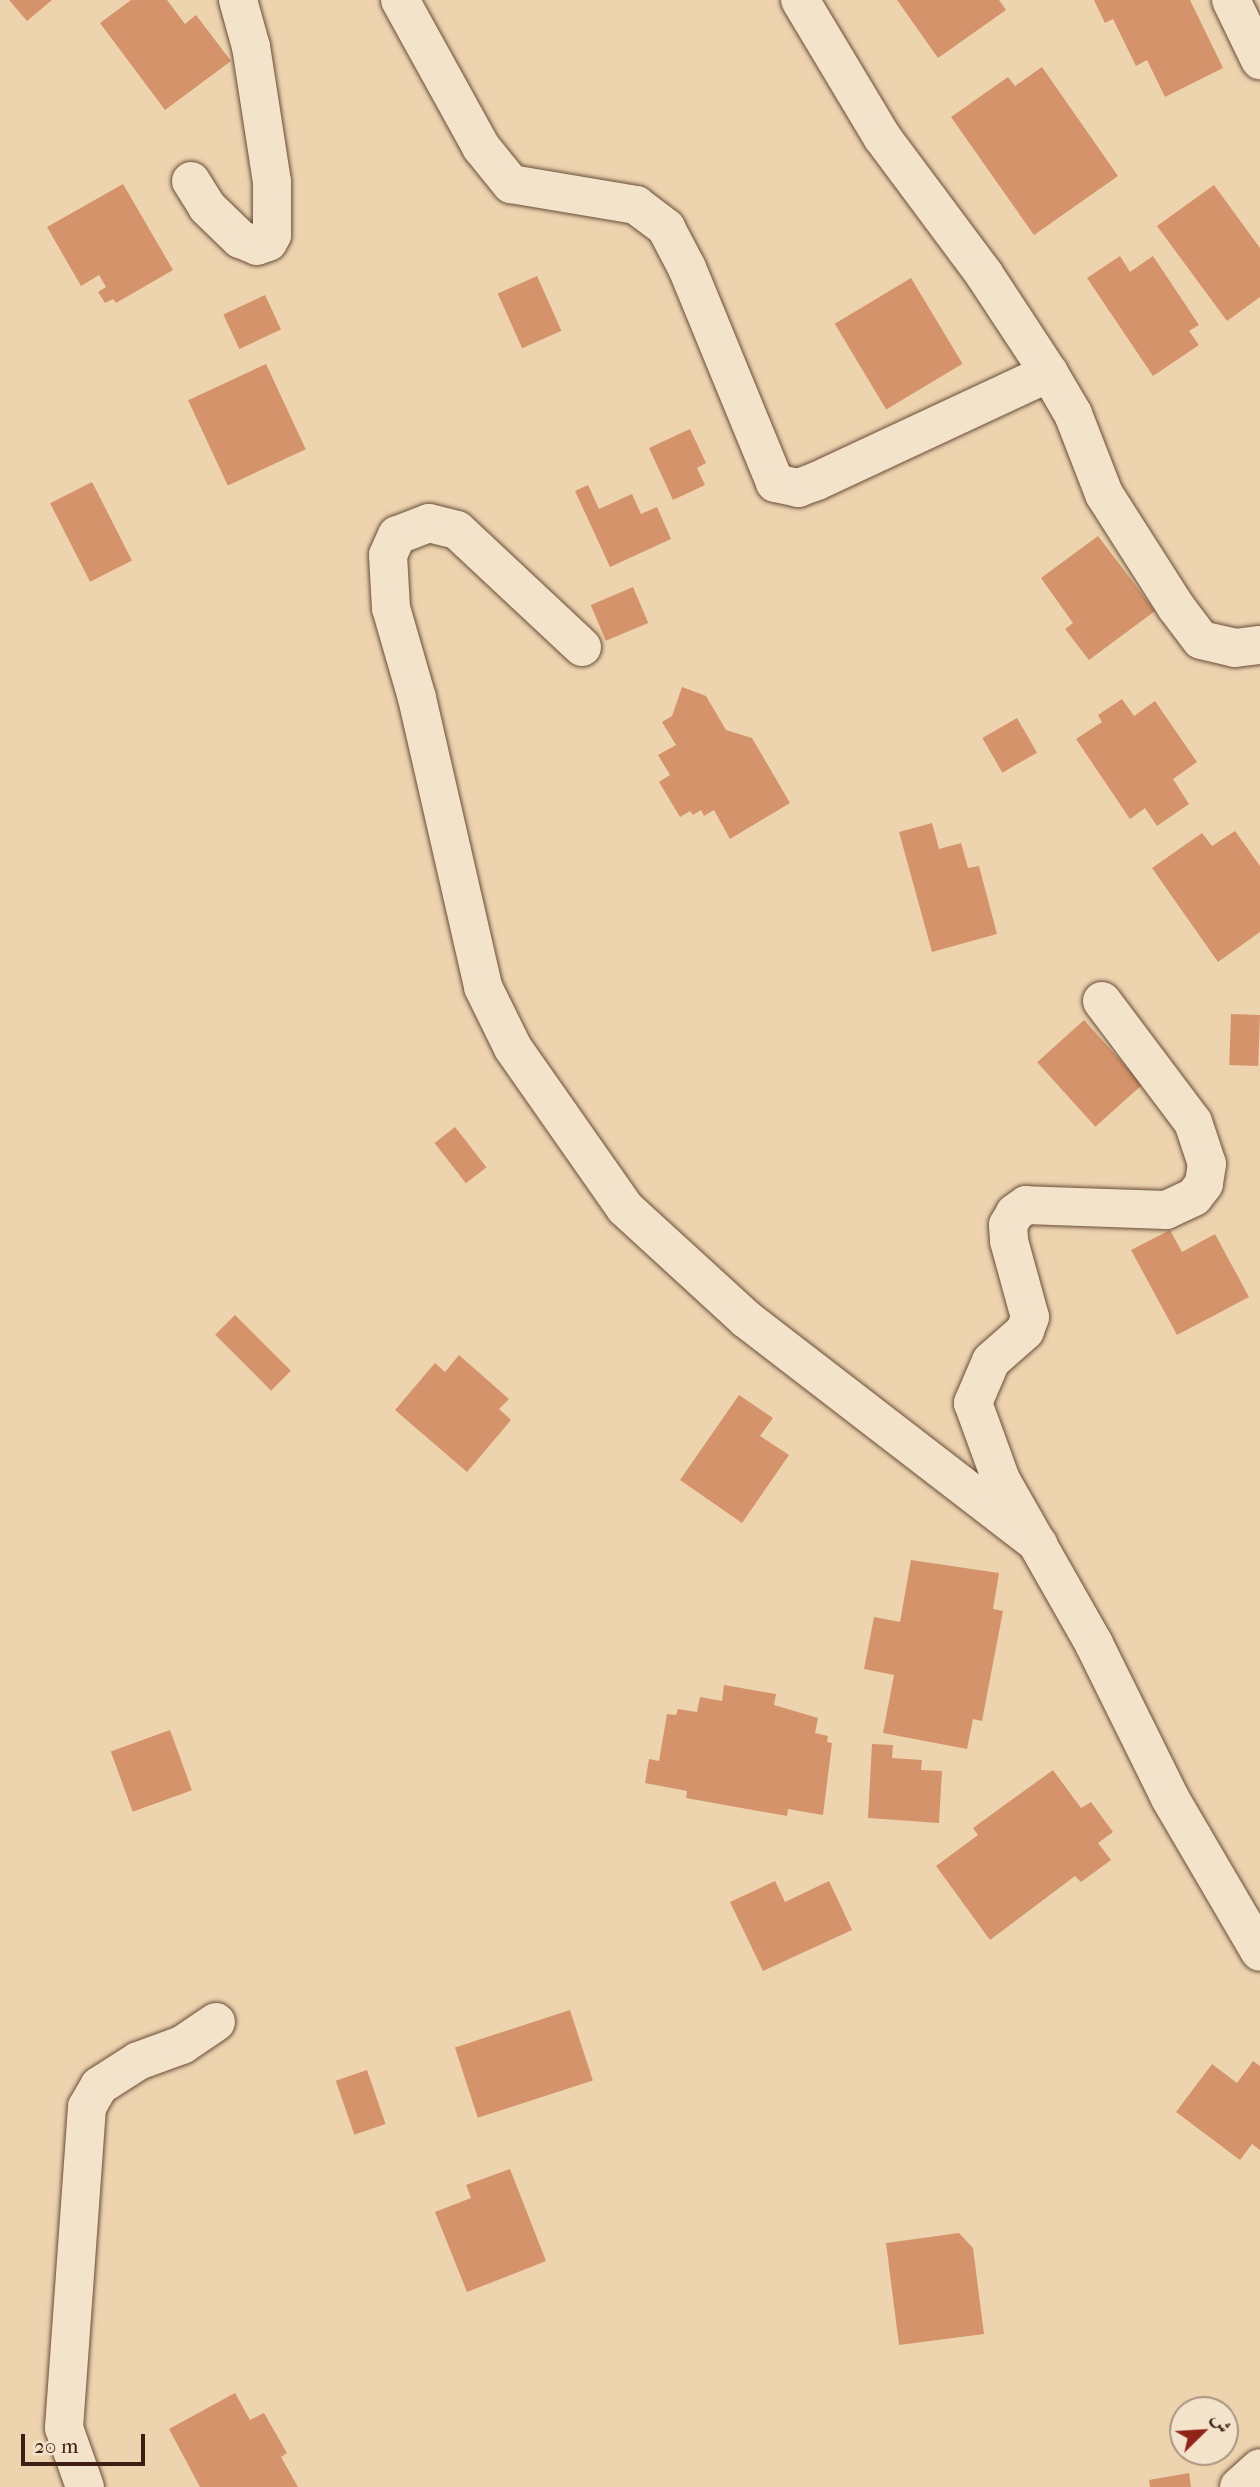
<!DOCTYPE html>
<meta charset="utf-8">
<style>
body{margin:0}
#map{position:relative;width:1260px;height:2487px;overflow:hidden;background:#edd4af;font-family:"IM FELL French Canon",Amiri,serif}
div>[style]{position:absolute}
.building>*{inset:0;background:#d5936b;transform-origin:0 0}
.roads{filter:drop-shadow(0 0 2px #6a4c39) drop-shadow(0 0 2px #6a4c39)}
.street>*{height:38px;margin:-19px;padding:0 19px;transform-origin:19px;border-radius:19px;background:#f3e3cb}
span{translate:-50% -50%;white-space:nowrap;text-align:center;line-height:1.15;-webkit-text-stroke:5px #f3e3cb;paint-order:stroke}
.north{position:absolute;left:1169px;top:2396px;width:70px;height:70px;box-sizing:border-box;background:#f3e3cb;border:2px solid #ab9481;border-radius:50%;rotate:66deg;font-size:19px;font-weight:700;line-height:28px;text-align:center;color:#3e1e12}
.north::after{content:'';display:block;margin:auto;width:24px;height:32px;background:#8f2418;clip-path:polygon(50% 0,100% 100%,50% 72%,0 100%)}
.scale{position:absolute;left:21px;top:2434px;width:124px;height:32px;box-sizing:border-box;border:4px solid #3e1e12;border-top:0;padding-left:9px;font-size:21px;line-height:24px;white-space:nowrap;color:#3e1e12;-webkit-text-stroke:5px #f3e3cb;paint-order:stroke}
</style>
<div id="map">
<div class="building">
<div style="clip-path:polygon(9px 0,52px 0,27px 21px)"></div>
<div style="clip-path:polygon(131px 0,167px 0,185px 24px,196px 15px,231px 61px,165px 110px,100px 23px)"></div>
<div style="clip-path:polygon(897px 0,999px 0,1006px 10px,938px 58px)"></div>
<div style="clip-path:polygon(1094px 0,1190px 0,1223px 68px,1165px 97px,1147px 60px,1136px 66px,1113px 19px,1105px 23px)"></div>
<div style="clip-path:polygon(1042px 67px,1118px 176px,1034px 235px,951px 117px,1008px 77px,1015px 86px)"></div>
<div style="clip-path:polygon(123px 184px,173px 270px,116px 303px,113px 299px,105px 303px,98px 292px,106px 287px,99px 275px,81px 286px,47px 227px)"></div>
<div style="clip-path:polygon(1214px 185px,1260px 248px,1260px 297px,1227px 321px,1157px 226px)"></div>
<div style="clip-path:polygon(1120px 256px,1130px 272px,1153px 256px,1199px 325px,1189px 331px,1199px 345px,1153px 376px,1087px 278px)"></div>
<div style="left:537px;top:276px;width:60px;height:43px;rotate:66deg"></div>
<div style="left:911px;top:278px;width:100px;height:89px;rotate:59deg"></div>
<div style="left:265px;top:295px;width:38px;height:46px;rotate:65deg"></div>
<div style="left:266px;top:364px;width:94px;height:86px;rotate:65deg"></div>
<div style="clip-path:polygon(690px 429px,706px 463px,697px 468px,705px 485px,673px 500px,649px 448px)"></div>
<div style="left:92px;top:482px;width:88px;height:47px;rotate:63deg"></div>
<div style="clip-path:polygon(588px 485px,599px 509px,632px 494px,641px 514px,657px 507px,671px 539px,610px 567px,575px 491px)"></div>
<div style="clip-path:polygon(1098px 536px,1155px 611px,1089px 660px,1065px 629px,1073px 623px,1041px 578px)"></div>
<div style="left:633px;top:587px;width:39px;height:46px;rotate:67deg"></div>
<div style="clip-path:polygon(682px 687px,706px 696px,726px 730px,752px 738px,790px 803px,730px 839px,714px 810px,704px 816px,701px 810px,693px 815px,690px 811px,680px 817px,659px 782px,670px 775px,658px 755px,676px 745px,662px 722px,672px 716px)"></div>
<div style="clip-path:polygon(1122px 699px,1134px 716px,1155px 701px,1197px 762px,1173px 779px,1189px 804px,1157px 826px,1145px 808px,1130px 819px,1076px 739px,1102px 722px,1098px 715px)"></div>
<div style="left:1017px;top:718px;width:40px;height:40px;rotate:60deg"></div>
<div style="clip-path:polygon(932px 823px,939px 849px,961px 843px,968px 868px,979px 866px,997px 934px,932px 952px,899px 832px)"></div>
<div style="clip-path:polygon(1235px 831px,1260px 866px,1260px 932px,1218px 962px,1152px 868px,1202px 833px,1212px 846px)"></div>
<div style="left:1231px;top:1014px;width:29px;height:51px;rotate:2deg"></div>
<div style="left:1084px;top:1020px;width:87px;height:63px;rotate:48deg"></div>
<div style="left:455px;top:1127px;width:51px;height:26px;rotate:52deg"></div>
<div style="clip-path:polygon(1170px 1230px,1182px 1252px,1215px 1234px,1249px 1297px,1177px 1335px,1131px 1250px)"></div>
<div style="left:235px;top:1315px;width:79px;height:28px;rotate:45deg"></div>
<div style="clip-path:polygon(459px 1355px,509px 1399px,499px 1409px,511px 1420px,467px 1472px,395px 1410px,435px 1363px,445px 1372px)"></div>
<div style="clip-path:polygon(739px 1395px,773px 1418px,760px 1436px,789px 1455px,742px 1523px,680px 1480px)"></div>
<div style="clip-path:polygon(911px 1560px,999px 1573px,993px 1609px,1003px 1611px,982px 1721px,973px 1719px,967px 1749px,883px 1733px,894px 1675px,864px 1669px,874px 1617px,900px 1622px)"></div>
<div style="clip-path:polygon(724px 1685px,776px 1694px,774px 1705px,818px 1718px,815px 1733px,828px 1736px,827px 1742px,832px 1743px,823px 1815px,788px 1809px,787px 1816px,686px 1798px,687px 1791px,645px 1783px,649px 1759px,659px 1761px,667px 1714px,676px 1715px,678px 1709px,697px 1712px,700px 1697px,722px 1701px)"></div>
<div style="left:170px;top:1730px;width:64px;height:63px;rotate:70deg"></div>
<div style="clip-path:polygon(872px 1744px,893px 1745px,892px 1758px,922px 1760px,921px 1770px,942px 1771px,939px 1823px,868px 1818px)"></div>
<div style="clip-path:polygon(1053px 1770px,1081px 1808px,1091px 1802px,1113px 1832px,1098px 1843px,1111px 1860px,1081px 1882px,1075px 1876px,990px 1940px,936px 1866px,978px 1835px,973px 1828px)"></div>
<div style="clip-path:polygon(775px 1881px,785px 1902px,829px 1881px,852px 1930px,763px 1971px,730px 1902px)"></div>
<div style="left:570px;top:2010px;width:74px;height:121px;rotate:72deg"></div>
<div style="clip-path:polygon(1253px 2061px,1260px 2066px,1260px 2150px,1252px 2144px,1240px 2160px,1176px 2112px,1212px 2064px,1237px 2083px)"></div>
<div style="left:367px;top:2070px;width:57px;height:33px;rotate:71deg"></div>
<div style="clip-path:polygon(510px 2169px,546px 2261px,467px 2292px,435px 2212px,471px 2198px,466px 2185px)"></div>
<div style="clip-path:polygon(959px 2233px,973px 2248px,984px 2334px,899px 2345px,886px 2243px)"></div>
<div style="clip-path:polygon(235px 2393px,250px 2420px,264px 2413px,287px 2453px,281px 2457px,298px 2487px,200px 2487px,169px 2429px)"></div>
<div style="clip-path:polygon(1189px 2473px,1191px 2487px,1150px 2487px,1149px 2480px)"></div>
</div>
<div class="roads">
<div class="street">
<div style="left:400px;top:0;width:168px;rotate:61.1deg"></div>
<div style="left:481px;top:147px;width:48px;rotate:51deg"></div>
<div style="left:511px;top:184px;width:127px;rotate:9.5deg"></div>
<div style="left:636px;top:205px;width:38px;rotate:37deg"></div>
<div style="left:666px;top:228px;width:45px;rotate:62.3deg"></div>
<div style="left:687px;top:268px;width:232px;rotate:67.7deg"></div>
<div style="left:775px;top:483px;width:24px;rotate:12deg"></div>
<div style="left:798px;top:488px;width:20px;rotate:-20deg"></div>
<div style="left:817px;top:481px;width:256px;rotate:-25deg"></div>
<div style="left:800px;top:0;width:160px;rotate:59.1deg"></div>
<div style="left:882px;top:137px;width:171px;rotate:53.3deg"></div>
<div style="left:984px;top:274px;width:118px;rotate:56.7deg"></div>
<div style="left:1049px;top:373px;width:48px;rotate:59.7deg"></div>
<div style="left:1073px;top:414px;width:86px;rotate:68.8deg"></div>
<div style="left:1104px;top:494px;width:134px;rotate:57.5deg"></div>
<div style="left:1176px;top:607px;width:41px;rotate:52.9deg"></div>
<div style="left:1201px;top:640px;width:35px;rotate:13deg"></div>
<div style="left:1235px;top:648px;width:25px;rotate:-7deg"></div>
<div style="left:1231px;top:0;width:67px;rotate:64.2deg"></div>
<div style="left:191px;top:181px;width:31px;rotate:58deg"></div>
<div style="left:207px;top:207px;width:46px;rotate:44.1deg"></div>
<div style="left:240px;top:239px;width:18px;rotate:22deg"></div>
<div style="left:257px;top:246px;width:12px;rotate:-20deg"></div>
<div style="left:268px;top:242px;width:8px;rotate:-60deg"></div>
<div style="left:272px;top:235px;width:53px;rotate:-90deg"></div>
<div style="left:272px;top:182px;width:137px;rotate:-98.8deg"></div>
<div style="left:251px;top:47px;width:49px;rotate:-105.5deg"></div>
<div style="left:582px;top:647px;width:171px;rotate:-136.9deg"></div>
<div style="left:457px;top:530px;width:29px;rotate:-166deg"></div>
<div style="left:429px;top:523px;width:34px;rotate:159deg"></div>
<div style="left:397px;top:535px;width:22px;rotate:114deg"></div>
<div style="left:388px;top:555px;width:53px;rotate:86.8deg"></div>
<div style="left:391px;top:608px;width:94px;rotate:73.9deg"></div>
<div style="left:417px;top:698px;width:296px;rotate:77.1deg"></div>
<div style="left:483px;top:987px;width:68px;rotate:63.8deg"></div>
<div style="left:513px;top:1048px;width:195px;rotate:55deg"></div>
<div style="left:625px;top:1208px;width:164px;rotate:42.5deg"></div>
<div style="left:746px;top:1319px;width:369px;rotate:37.6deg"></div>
<div style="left:1102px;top:1001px;width:151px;rotate:53.1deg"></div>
<div style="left:1193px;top:1122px;width:44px;rotate:71.6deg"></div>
<div style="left:1207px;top:1164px;width:20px;rotate:99deg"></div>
<div style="left:1204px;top:1184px;width:16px;rotate:128deg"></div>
<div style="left:1194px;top:1197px;width:31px;rotate:155deg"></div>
<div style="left:1166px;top:1210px;width:140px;rotate:-178deg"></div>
<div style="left:1026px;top:1205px;width:14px;rotate:144deg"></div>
<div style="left:1015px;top:1213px;width:14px;rotate:120deg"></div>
<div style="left:1008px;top:1225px;width:16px;rotate:86deg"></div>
<div style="left:1009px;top:1241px;width:79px;rotate:74.6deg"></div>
<div style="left:1030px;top:1317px;width:15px;rotate:110deg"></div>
<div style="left:1025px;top:1331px;width:45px;rotate:138.6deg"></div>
<div style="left:991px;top:1361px;width:46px;rotate:113.2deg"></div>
<div style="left:973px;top:1403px;width:82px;rotate:70deg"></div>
<div style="left:1001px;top:1480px;width:189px;rotate:60.4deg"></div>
<div style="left:1094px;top:1644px;width:172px;rotate:63.7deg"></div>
<div style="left:1170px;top:1798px;width:178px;rotate:59.7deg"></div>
<div style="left:85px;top:2487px;width:63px;rotate:-109.6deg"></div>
<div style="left:64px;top:2428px;width:322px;rotate:-85.9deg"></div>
<div style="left:87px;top:2107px;width:24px;rotate:-60deg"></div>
<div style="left:99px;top:2086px;width:46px;rotate:-32.7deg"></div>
<div style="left:138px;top:2061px;width:47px;rotate:-20deg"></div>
<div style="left:182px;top:2045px;width:41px;rotate:-34.1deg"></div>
<div style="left:1239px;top:2487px;width:28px;rotate:-42deg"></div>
</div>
</div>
<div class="north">ش</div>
<div class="scale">20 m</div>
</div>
